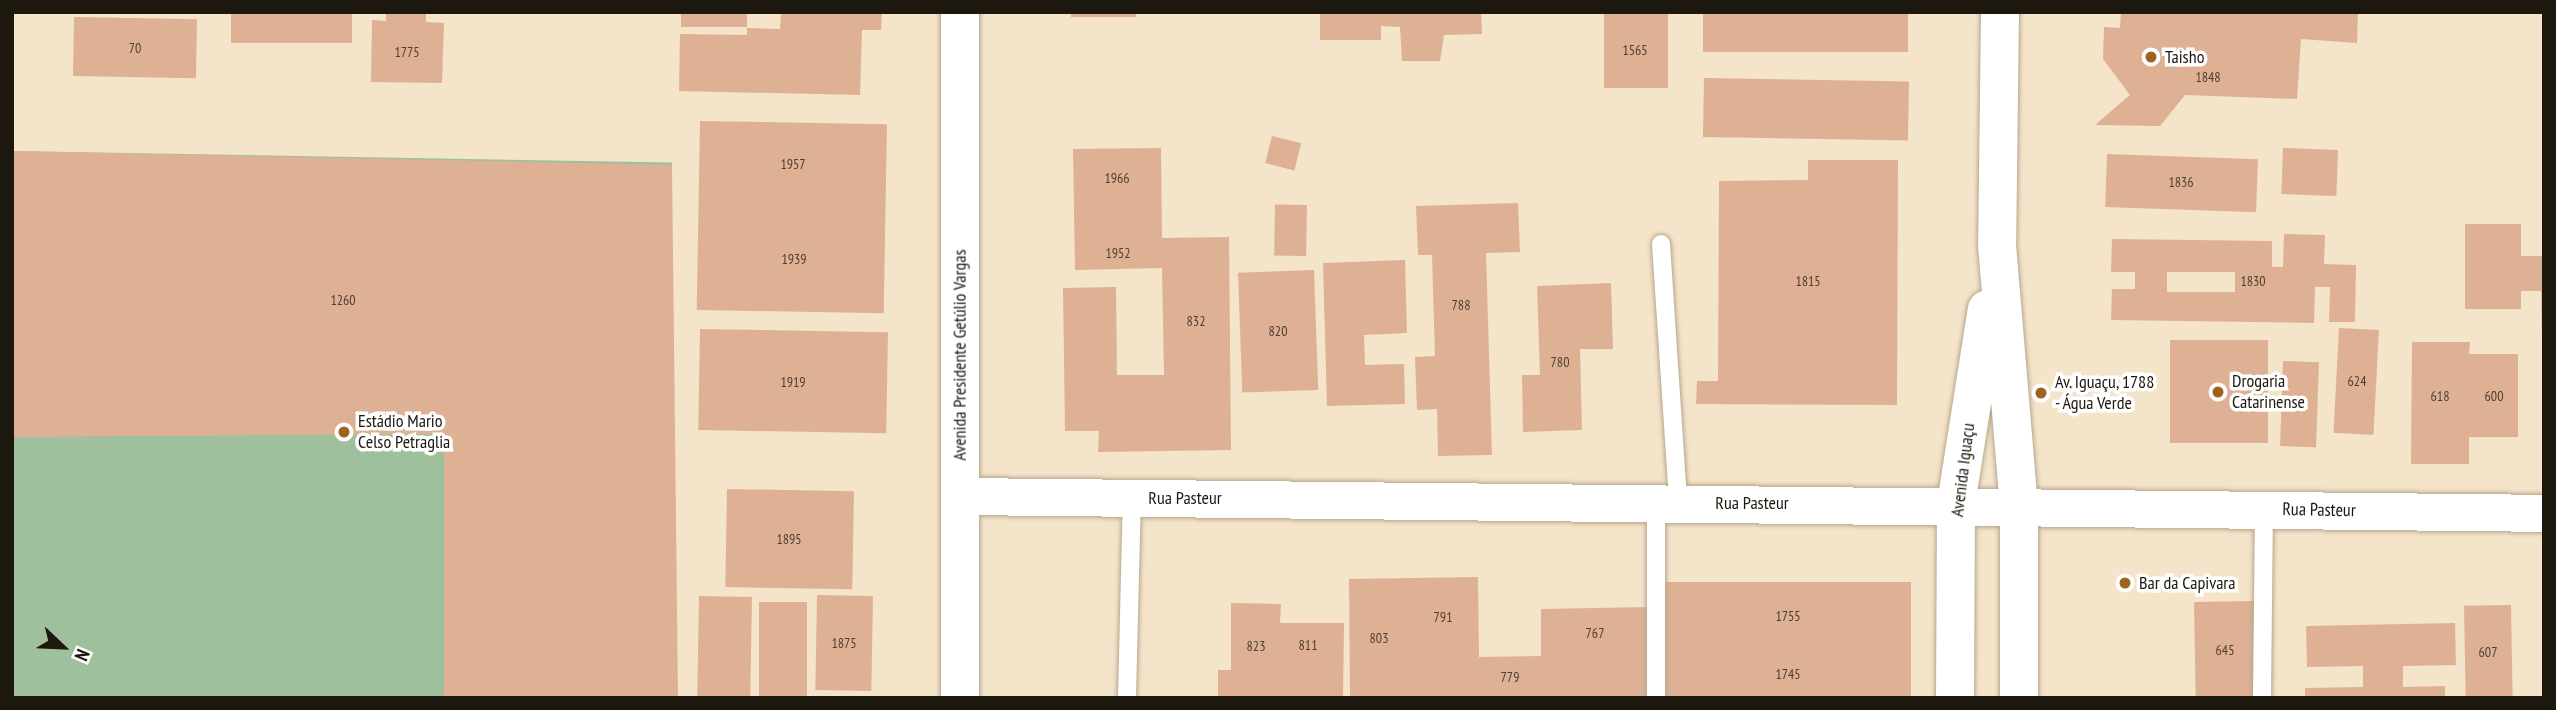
<!DOCTYPE html>
<meta charset="utf-8">
<style>
body{margin:0}
#map{position:relative;width:2556px;height:710px;overflow:hidden;background:#f4e4c9;font-family:"PT Sans Narrow",sans-serif}
div>[style]{position:absolute}
.green>*{inset:0;background:#9ec09d;transform-origin:0 0}
.building>*{inset:0;background:#deb195;transform-origin:0 0}
.roads{filter:drop-shadow(0 0 2px #b6a78d) drop-shadow(0 0 2px #b6a78d)}
.service>*{height:18px;margin:-9px;padding:0 9px;transform-origin:9px;border-radius:9px;background:#fff}
.minor>*{height:37px;margin:-18.5px;padding:0 18.5px;transform-origin:18.5px;border-radius:18.5px;background:#fff}
.secondary>*{height:38px;margin:-19px;padding:0 19px;transform-origin:19px;border-radius:19px;background:#fff}
.dots>*{width:19px;height:19px;translate:-50% -50%;box-sizing:border-box;border:4px solid #fff;border-radius:50%}
span{translate:-50% -50%;white-space:nowrap;text-align:center;line-height:1.15;-webkit-text-stroke:7px #fff;paint-order:stroke}
.number-label{font-size:14px;color:#4d3e30}
.number-label span{-webkit-text-stroke-width:0}
.poi-label{font-size:18px;color:#1d180e}
.left{translate:0 -50%;text-align:left}
.street-label{font-size:18px;color:#1d180e}
.frame{position:absolute;inset:0;border:14px solid #1d180e;pointer-events:none}
.north{position:absolute;left:28px;top:612px;width:70px;height:70px;-webkit-text-stroke:5px #fff;paint-order:stroke;rotate:113deg;font-size:19px;font-weight:700;line-height:28px;text-align:center;color:#1d180e}
.north::after{content:'';display:block;margin:auto;width:24px;height:32px;background:#1d180e;clip-path:polygon(50% 0,100% 100%,50% 72%,0 100%)}
</style>
<div id="map">
<div class="green">
<div style="left:12px;top:151px;width:660px;height:547px;rotate:1deg"></div>
</div>
<div class="building">
<div style="left:231px;top:12px;width:121px;height:31px"></div>
<div style="clip-path:polygon(386px 12px,426px 12px,426px 22px,444px 23px,442px 83px,371px 82px,372px 20px,386px 21px)"></div>
<div style="left:681px;top:12px;width:66px;height:15px"></div>
<div style="clip-path:polygon(781px 12px,882px 12px,881px 30px,862px 30px,860px 95px,679px 91px,680px 34px,747px 35px,747px 28px,780px 29px)"></div>
<div style="left:1071px;top:12px;width:65px;height:5px"></div>
<div style="clip-path:polygon(1320px 12px,1481px 12px,1482px 34px,1444px 35px,1440px 61px,1402px 61px,1400px 27px,1381px 26px,1381px 40px,1320px 40px)"></div>
<div style="left:1604px;top:12px;width:64px;height:76px"></div>
<div style="left:1703px;top:12px;width:205px;height:40px"></div>
<div style="clip-path:polygon(2121px 12px,2358px 12px,2357px 43px,2301px 39px,2297px 99px,2185px 95px,2160px 126px,2095px 125px,2130px 95px,2103px 59px,2104px 27px,2120px 28px)"></div>
<div style="left:74px;top:17px;width:123px;height:59px;rotate:1deg"></div>
<div style="left:1704px;top:78px;width:205px;height:59px;rotate:1deg"></div>
<div style="left:700px;top:121px;width:187px;height:189px;rotate:1deg"></div>
<div style="left:1272px;top:136px;width:30px;height:28px;rotate:14deg"></div>
<div style="clip-path:polygon(1161px 148px,1162px 238px,1229px 237px,1231px 450px,1098px 452px,1099px 431px,1065px 431px,1063px 288px,1116px 287px,1117px 375px,1164px 375px,1162px 268px,1075px 270px,1073px 149px)"></div>
<div style="left:2283px;top:148px;width:55px;height:46px;rotate:2deg"></div>
<div style="clip-path:polygon(12px 151px,672px 165px,678px 698px,444px 698px,444px 434px,12px 437px)"></div>
<div style="left:2107px;top:154px;width:151px;height:53px;rotate:2deg"></div>
<div style="clip-path:polygon(1808px 160px,1898px 160px,1897px 405px,1696px 404px,1697px 381px,1718px 381px,1719px 181px,1808px 180px)"></div>
<div style="clip-path:polygon(1518px 203px,1520px 252px,1486px 253px,1492px 455px,1438px 456px,1437px 409px,1417px 410px,1415px 357px,1435px 356px,1432px 255px,1418px 255px,1416px 206px)"></div>
<div style="left:1307px;top:205px;width:51px;height:32px;rotate:91deg"></div>
<div style="clip-path:polygon(2465px 224px,2521px 224px,2521px 256px,2544px 256px,2544px 436px,2541px 291px,2521px 291px,2521px 309px,2465px 309px)"></div>
<div style="clip-path:polygon(evenodd,2284px 234px,2325px 235px,2324px 264px,2356px 265px,2355px 322px,2329px 322px,2330px 287px,2315px 287px,2314px 323px,2111px 320px,2112px 289px,2135px 289px,2135px 272px,2111px 272px,2112px 239px,2272px 241px,2272px 267px,2283px 267px,2284px 234px,2167px 272px,2235px 272px,2235px 292px,2167px 292px,2167px 272px)"></div>
<div style="clip-path:polygon(1405px 260px,1407px 333px,1364px 335px,1365px 365px,1404px 364px,1405px 404px,1327px 406px,1323px 263px)"></div>
<div style="left:1314px;top:270px;width:120px;height:76px;rotate:88deg"></div>
<div style="clip-path:polygon(1611px 283px,1613px 349px,1580px 349px,1582px 430px,1523px 432px,1522px 375px,1540px 375px,1537px 286px)"></div>
<div style="left:2339px;top:328px;width:40px;height:105px;rotate:3deg"></div>
<div style="left:700px;top:329px;width:188px;height:101px;rotate:1deg"></div>
<div style="left:2170px;top:340px;width:98px;height:103px"></div>
<div style="clip-path:polygon(2412px 342px,2470px 342px,2469px 354px,2518px 354px,2518px 437px,2469px 437px,2469px 464px,2411px 464px)"></div>
<div style="left:2283px;top:361px;width:36px;height:85px;rotate:2deg"></div>
<div style="left:727px;top:489px;width:127px;height:98px;rotate:1deg"></div>
<div style="clip-path:polygon(1478px 577px,1479px 657px,1541px 656px,1541px 609px,1650px 607px,1651px 698px,1350px 698px,1349px 579px)"></div>
<div style="left:1911px;top:582px;width:116px;height:247px;rotate:90deg"></div>
<div style="left:817px;top:595px;width:56px;height:95px;rotate:1deg"></div>
<div style="left:699px;top:596px;width:53px;height:101px;rotate:1deg"></div>
<div style="left:2255px;top:601px;width:97px;height:61px;rotate:89deg"></div>
<div style="left:759px;top:602px;width:48px;height:95px"></div>
<div style="clip-path:polygon(1231px 603px,1281px 604px,1280px 623px,1344px 623px,1343px 698px,1218px 698px,1218px 670px,1231px 670px)"></div>
<div style="left:2511px;top:605px;width:93px;height:47px;rotate:89deg"></div>
<div style="clip-path:polygon(2455px 623px,2456px 665px,2403px 666px,2403px 687px,2445px 686px,2445px 698px,2305px 698px,2305px 688px,2363px 687px,2363px 666px,2307px 667px,2306px 626px)"></div>
</div>
<div class="roads">
<div class="service">
<div style="left:1661px;top:244px;width:259px;rotate:86.2deg"></div>
<div style="left:1127px;top:698px;width:201px;rotate:-88.6deg"></div>
<div style="left:1656px;top:698px;width:196px;rotate:-90deg"></div>
<div style="left:2262px;top:698px;width:189px;rotate:-89.4deg"></div>
</div>
<div class="minor">
<div style="left:960px;top:496px;width:1584px;rotate:0.61deg"></div>
</div>
<div class="secondary">
<div style="left:960px;top:12px;width:686px;rotate:90deg"></div>
<div style="left:2000px;top:12px;width:233px;rotate:90.7deg"></div>
<div style="left:1997px;top:245px;width:261px;rotate:85.2deg"></div>
<div style="left:2019px;top:505px;width:193px;rotate:90deg"></div>
<div style="left:1955px;top:698px;width:194px;rotate:-89.7deg"></div>
<div style="left:1956px;top:504px;width:197px;rotate:-81deg"></div>
</div>
</div>
<div class="dots">
<div style="left:2151px;top:57px;background:#9d6421"></div>
<div style="left:2218px;top:392px;background:#9d6421"></div>
<div style="left:2041px;top:393px;background:#9d6421"></div>
<div style="left:344px;top:432px;background:#9d6421"></div>
<div style="left:2125px;top:583px;background:#9d6421"></div>
</div>
<div class="number-label">
<span style="left:135px;top:48px">70</span>
<span style="left:1635px;top:50px">1565</span>
<span style="left:407px;top:52px">1775</span>
<span style="left:2208px;top:77px">1848</span>
<span style="left:793px;top:164px">1957</span>
<span style="left:1117px;top:178px">1966</span>
<span style="left:2181px;top:182px">1836</span>
<span style="left:1118px;top:253px">1952</span>
<span style="left:794px;top:259px">1939</span>
<span style="left:1808px;top:281px">1815</span>
<span style="left:2253px;top:281px">1830</span>
<span style="left:343px;top:300px">1260</span>
<span style="left:1461px;top:305px">788</span>
<span style="left:1196px;top:321px">832</span>
<span style="left:1278px;top:331px">820</span>
<span style="left:1560px;top:362px">780</span>
<span style="left:2357px;top:381px">624</span>
<span style="left:793px;top:382px">1919</span>
<span style="left:2440px;top:396px">618</span>
<span style="left:2494px;top:396px">600</span>
<span style="left:789px;top:539px">1895</span>
<span style="left:1788px;top:616px">1755</span>
<span style="left:1443px;top:617px">791</span>
<span style="left:1595px;top:633px">767</span>
<span style="left:1379px;top:638px">803</span>
<span style="left:844px;top:643px">1875</span>
<span style="left:1308px;top:645px">811</span>
<span style="left:1256px;top:646px">823</span>
<span style="left:2225px;top:650px">645</span>
<span style="left:2488px;top:652px">607</span>
<span style="left:1788px;top:674px">1745</span>
<span style="left:1510px;top:677px">779</span>
</div>
<div class="poi-label">
<span class="left" style="left:2165px;top:57px">Taisho</span>
<span class="left" style="left:2232px;top:392px">Drogaria<br>Catarinense</span>
<span class="left" style="left:2055px;top:393px">Av. Iguaçu, 1788<br>- Água Verde</span>
<span class="left" style="left:358px;top:432px">Estádio Mario<br>Celso Petraglia</span>
<span class="left" style="left:2139px;top:583px">Bar da Capivara</span>
</div>
<div class="street-label">
<span style="left:960px;top:355px;rotate:-90deg">Avenida Presidente Getúlio Vargas</span>
<span style="left:1963px;top:470px;rotate:-83deg">Avenida Iguaçu</span>
<span style="left:1185px;top:498px">Rua Pasteur</span>
<span style="left:1752px;top:503px">Rua Pasteur</span>
<span style="left:2319px;top:510px;rotate:1deg">Rua Pasteur</span>
</div>
<div class="frame"></div>
<div class="north">N</div>
</div>
